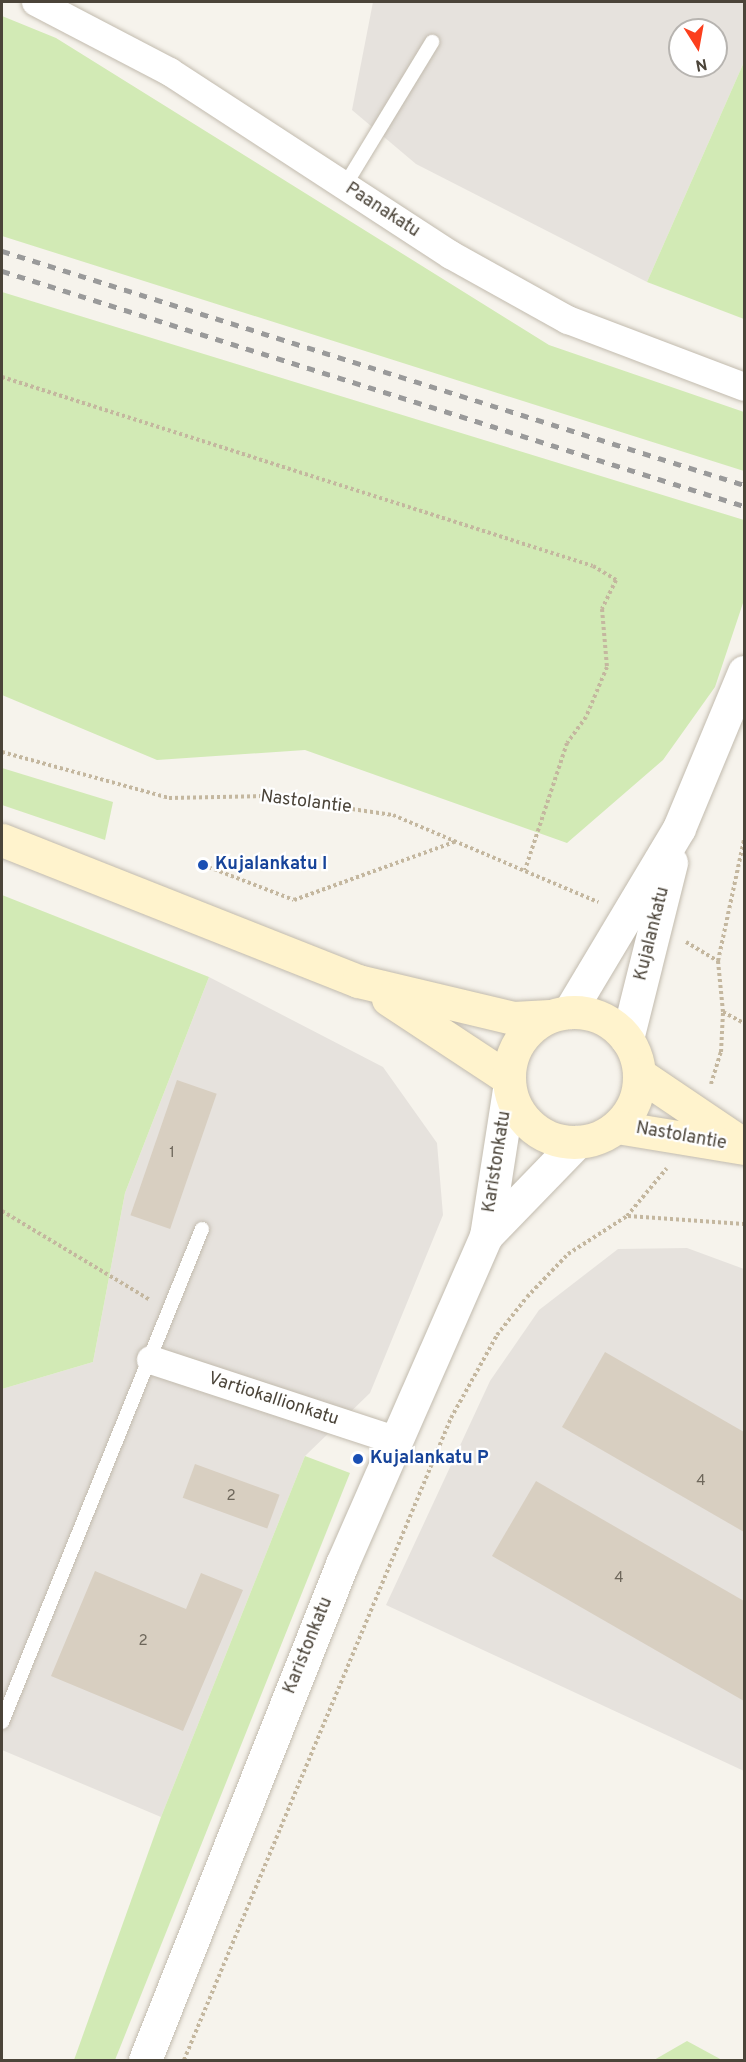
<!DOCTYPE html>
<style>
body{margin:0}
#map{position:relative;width:746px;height:2062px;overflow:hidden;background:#f6f3ec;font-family:Overpass,sans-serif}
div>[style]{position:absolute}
.industrial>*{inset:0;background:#e6e2dd}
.green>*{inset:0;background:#d2eab5}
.building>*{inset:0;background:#d8cfc1;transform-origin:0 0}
.path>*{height:4px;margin-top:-2px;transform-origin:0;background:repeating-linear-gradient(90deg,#c4b79f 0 3px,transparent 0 6px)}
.roads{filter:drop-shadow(0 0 2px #c2bbae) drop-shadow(0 0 2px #c2bbae)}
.service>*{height:14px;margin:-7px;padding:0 7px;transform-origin:7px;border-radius:7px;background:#fff}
.minor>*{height:28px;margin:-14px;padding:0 14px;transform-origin:14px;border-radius:14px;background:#fff}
.tertiary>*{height:33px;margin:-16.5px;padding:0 16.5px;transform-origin:16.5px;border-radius:16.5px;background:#fff}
.secondary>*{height:33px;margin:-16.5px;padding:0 16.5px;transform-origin:16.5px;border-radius:16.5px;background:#fff3cd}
.secondary>.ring{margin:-16.5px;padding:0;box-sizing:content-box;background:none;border:33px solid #fff3cd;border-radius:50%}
.rail>*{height:4.5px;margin-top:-2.25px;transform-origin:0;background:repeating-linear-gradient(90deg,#9a9a9a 0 8px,transparent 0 16px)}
.dots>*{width:16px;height:16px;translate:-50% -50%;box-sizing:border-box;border:3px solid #fff;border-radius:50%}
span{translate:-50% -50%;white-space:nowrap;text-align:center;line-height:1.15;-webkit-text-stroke:4.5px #fff;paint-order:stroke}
.number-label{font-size:15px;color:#6e675b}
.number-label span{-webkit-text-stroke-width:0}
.street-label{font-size:18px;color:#4b4439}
.transit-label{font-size:18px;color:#164399;font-weight:700}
.left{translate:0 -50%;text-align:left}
.frame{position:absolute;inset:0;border:3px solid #4b4439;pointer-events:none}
.north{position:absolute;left:668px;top:18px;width:60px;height:60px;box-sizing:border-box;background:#fff;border:2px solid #b7b4b0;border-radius:50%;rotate:169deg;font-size:16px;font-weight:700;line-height:24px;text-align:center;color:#4b4439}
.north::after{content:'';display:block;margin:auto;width:21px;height:27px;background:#fc3f1d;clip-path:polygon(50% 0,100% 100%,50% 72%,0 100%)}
</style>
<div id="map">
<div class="industrial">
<div style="clip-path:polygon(evenodd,373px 2px,744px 2px,744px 62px,647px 282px,416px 164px,352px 110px,373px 2px,680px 30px,716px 30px,716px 66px,680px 66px,680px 30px)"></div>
<div style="clip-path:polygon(209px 977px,383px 1067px,437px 1143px,443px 1215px,370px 1393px,305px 1456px,161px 1817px,2px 1750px,2px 1389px,93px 1362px,125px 1193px)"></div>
<div style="clip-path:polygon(687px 1248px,744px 1269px,744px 1771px,386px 1605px,490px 1381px,539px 1310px,618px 1249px)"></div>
</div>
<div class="green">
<div style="clip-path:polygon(2px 16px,56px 38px,549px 345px,744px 412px,744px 471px,2px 236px)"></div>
<div style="clip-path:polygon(744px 62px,744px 319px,647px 282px)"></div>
<div style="clip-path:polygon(2px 292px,744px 520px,744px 600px,715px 687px,663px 760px,567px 843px,305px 750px,157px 760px,2px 695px)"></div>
<div style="clip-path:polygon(2px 768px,113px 802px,105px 840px,2px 805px)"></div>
<div style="clip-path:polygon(2px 895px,209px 977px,125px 1193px,93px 1362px,2px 1389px)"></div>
<div style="clip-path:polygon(305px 1456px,350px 1473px,115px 2060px,74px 2060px,161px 1817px)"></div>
<div style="clip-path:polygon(687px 2041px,722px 2060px,654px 2060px)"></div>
</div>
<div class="building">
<div style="left:177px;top:1080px;width:42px;height:143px;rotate:19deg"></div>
<div style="clip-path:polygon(605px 1352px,744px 1432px,744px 1532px,562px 1427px)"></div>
<div style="left:195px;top:1464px;width:90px;height:36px;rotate:20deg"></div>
<div style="clip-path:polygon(536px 1481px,744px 1601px,744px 1701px,492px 1556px)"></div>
<div style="clip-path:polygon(95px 1571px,186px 1609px,201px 1573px,243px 1590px,183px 1731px,51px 1676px)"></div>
</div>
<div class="path">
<div style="left:2px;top:377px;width:620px;rotate:17.73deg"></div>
<div style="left:593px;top:566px;width:27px;rotate:31deg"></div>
<div style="left:616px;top:580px;width:32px;rotate:116deg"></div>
<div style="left:602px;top:609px;width:58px;rotate:85.1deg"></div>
<div style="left:607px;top:667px;width:54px;rotate:112.8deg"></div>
<div style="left:586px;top:717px;width:32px;rotate:126deg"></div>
<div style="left:567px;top:743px;width:134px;rotate:108.3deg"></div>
<div style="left:2px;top:752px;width:173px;rotate:15.4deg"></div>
<div style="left:169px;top:798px;width:94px;rotate:-1.2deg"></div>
<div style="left:263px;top:796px;width:131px;rotate:8.3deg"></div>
<div style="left:393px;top:815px;width:223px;rotate:23deg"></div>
<div style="left:203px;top:865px;width:97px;rotate:21deg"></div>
<div style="left:294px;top:900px;width:173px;rotate:-19.9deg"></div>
<div style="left:686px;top:942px;width:37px;rotate:31deg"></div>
<div style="left:718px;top:961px;width:51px;rotate:84.4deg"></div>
<div style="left:723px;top:1012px;width:24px;rotate:28deg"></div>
<div style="left:718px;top:961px;width:124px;rotate:-77.9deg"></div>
<div style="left:711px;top:1084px;width:34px;rotate:-73deg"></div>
<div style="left:721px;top:1052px;width:40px;rotate:-87.1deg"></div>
<div style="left:2px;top:1211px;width:173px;rotate:31deg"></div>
<div style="left:628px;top:1216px;width:116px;rotate:3.9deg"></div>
<div style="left:184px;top:2060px;width:695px;rotate:-67.42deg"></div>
<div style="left:451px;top:1418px;width:95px;rotate:-61deg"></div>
<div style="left:497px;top:1335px;width:48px;rotate:-51.7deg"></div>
<div style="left:527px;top:1297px;width:59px;rotate:-46.4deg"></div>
<div style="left:568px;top:1254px;width:70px;rotate:-32.8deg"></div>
<div style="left:627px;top:1216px;width:62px;rotate:-50.2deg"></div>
</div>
<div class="roads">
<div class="service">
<div style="left:344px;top:187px;width:170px;rotate:-58.7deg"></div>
<div style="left:2px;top:1722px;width:532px;rotate:-67.92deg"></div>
</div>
<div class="minor">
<div style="left:36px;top:2px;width:151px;rotate:27.6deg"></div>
<div style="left:170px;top:72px;width:335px;rotate:33.1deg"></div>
<div style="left:451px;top:255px;width:134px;rotate:29.1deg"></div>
<div style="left:568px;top:320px;width:188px;rotate:20.8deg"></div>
<div style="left:151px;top:1360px;width:257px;rotate:18.2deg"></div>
</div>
<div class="tertiary">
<div style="left:569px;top:1012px;width:214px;rotate:-59.1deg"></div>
<div style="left:679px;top:828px;width:169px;rotate:-67.4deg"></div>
<div style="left:627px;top:1039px;width:182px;rotate:-76deg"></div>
<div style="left:486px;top:1236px;width:131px;rotate:-45.9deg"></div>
<div style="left:145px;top:2060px;width:534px;rotate:-68.34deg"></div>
<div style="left:342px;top:1564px;width:358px;rotate:-66.3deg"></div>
<div style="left:486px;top:1236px;width:149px;rotate:-81.1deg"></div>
</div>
<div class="secondary">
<div style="left:2px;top:840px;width:383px;rotate:21.6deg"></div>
<div style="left:358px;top:981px;width:159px;rotate:13.4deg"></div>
<div style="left:513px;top:1018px;width:37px;rotate:-3deg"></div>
<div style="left:388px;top:999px;width:144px;rotate:33.4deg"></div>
<div class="ring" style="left:509px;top:1012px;width:97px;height:97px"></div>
<div style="left:639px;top:1074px;width:122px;rotate:34deg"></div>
<div style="left:617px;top:1127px;width:129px;rotate:9.4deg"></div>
</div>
</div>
<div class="rail">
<div style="left:2px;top:251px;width:778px;rotate:17.5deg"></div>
<div style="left:2px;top:271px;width:778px;rotate:17.57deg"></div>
</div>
<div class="dots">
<div style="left:203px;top:865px;background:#1a4fb4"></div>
<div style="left:358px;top:1459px;background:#1a4fb4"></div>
</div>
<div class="number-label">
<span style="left:172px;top:1154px">1</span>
<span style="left:701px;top:1482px">4</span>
<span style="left:231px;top:1497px">2</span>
<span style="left:619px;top:1579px">4</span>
<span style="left:143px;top:1642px">2</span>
</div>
<div class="street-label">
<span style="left:382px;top:211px;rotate:33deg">Paanakatu</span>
<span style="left:306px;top:803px;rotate:7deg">Nastolantie</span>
<span style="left:653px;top:934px;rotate:-76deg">Kujalankatu</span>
<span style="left:681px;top:1137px;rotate:10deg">Nastolantie</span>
<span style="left:498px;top:1162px;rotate:-81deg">Karistonkatu</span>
<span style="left:273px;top:1400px;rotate:18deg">Vartiokallionkatu</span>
<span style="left:309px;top:1646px;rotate:-68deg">Karistonkatu</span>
</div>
<div class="transit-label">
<span class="left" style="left:215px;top:865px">Kujalankatu I</span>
<span class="left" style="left:370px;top:1459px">Kujalankatu P</span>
</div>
<div class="frame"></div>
<div class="north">N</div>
</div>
